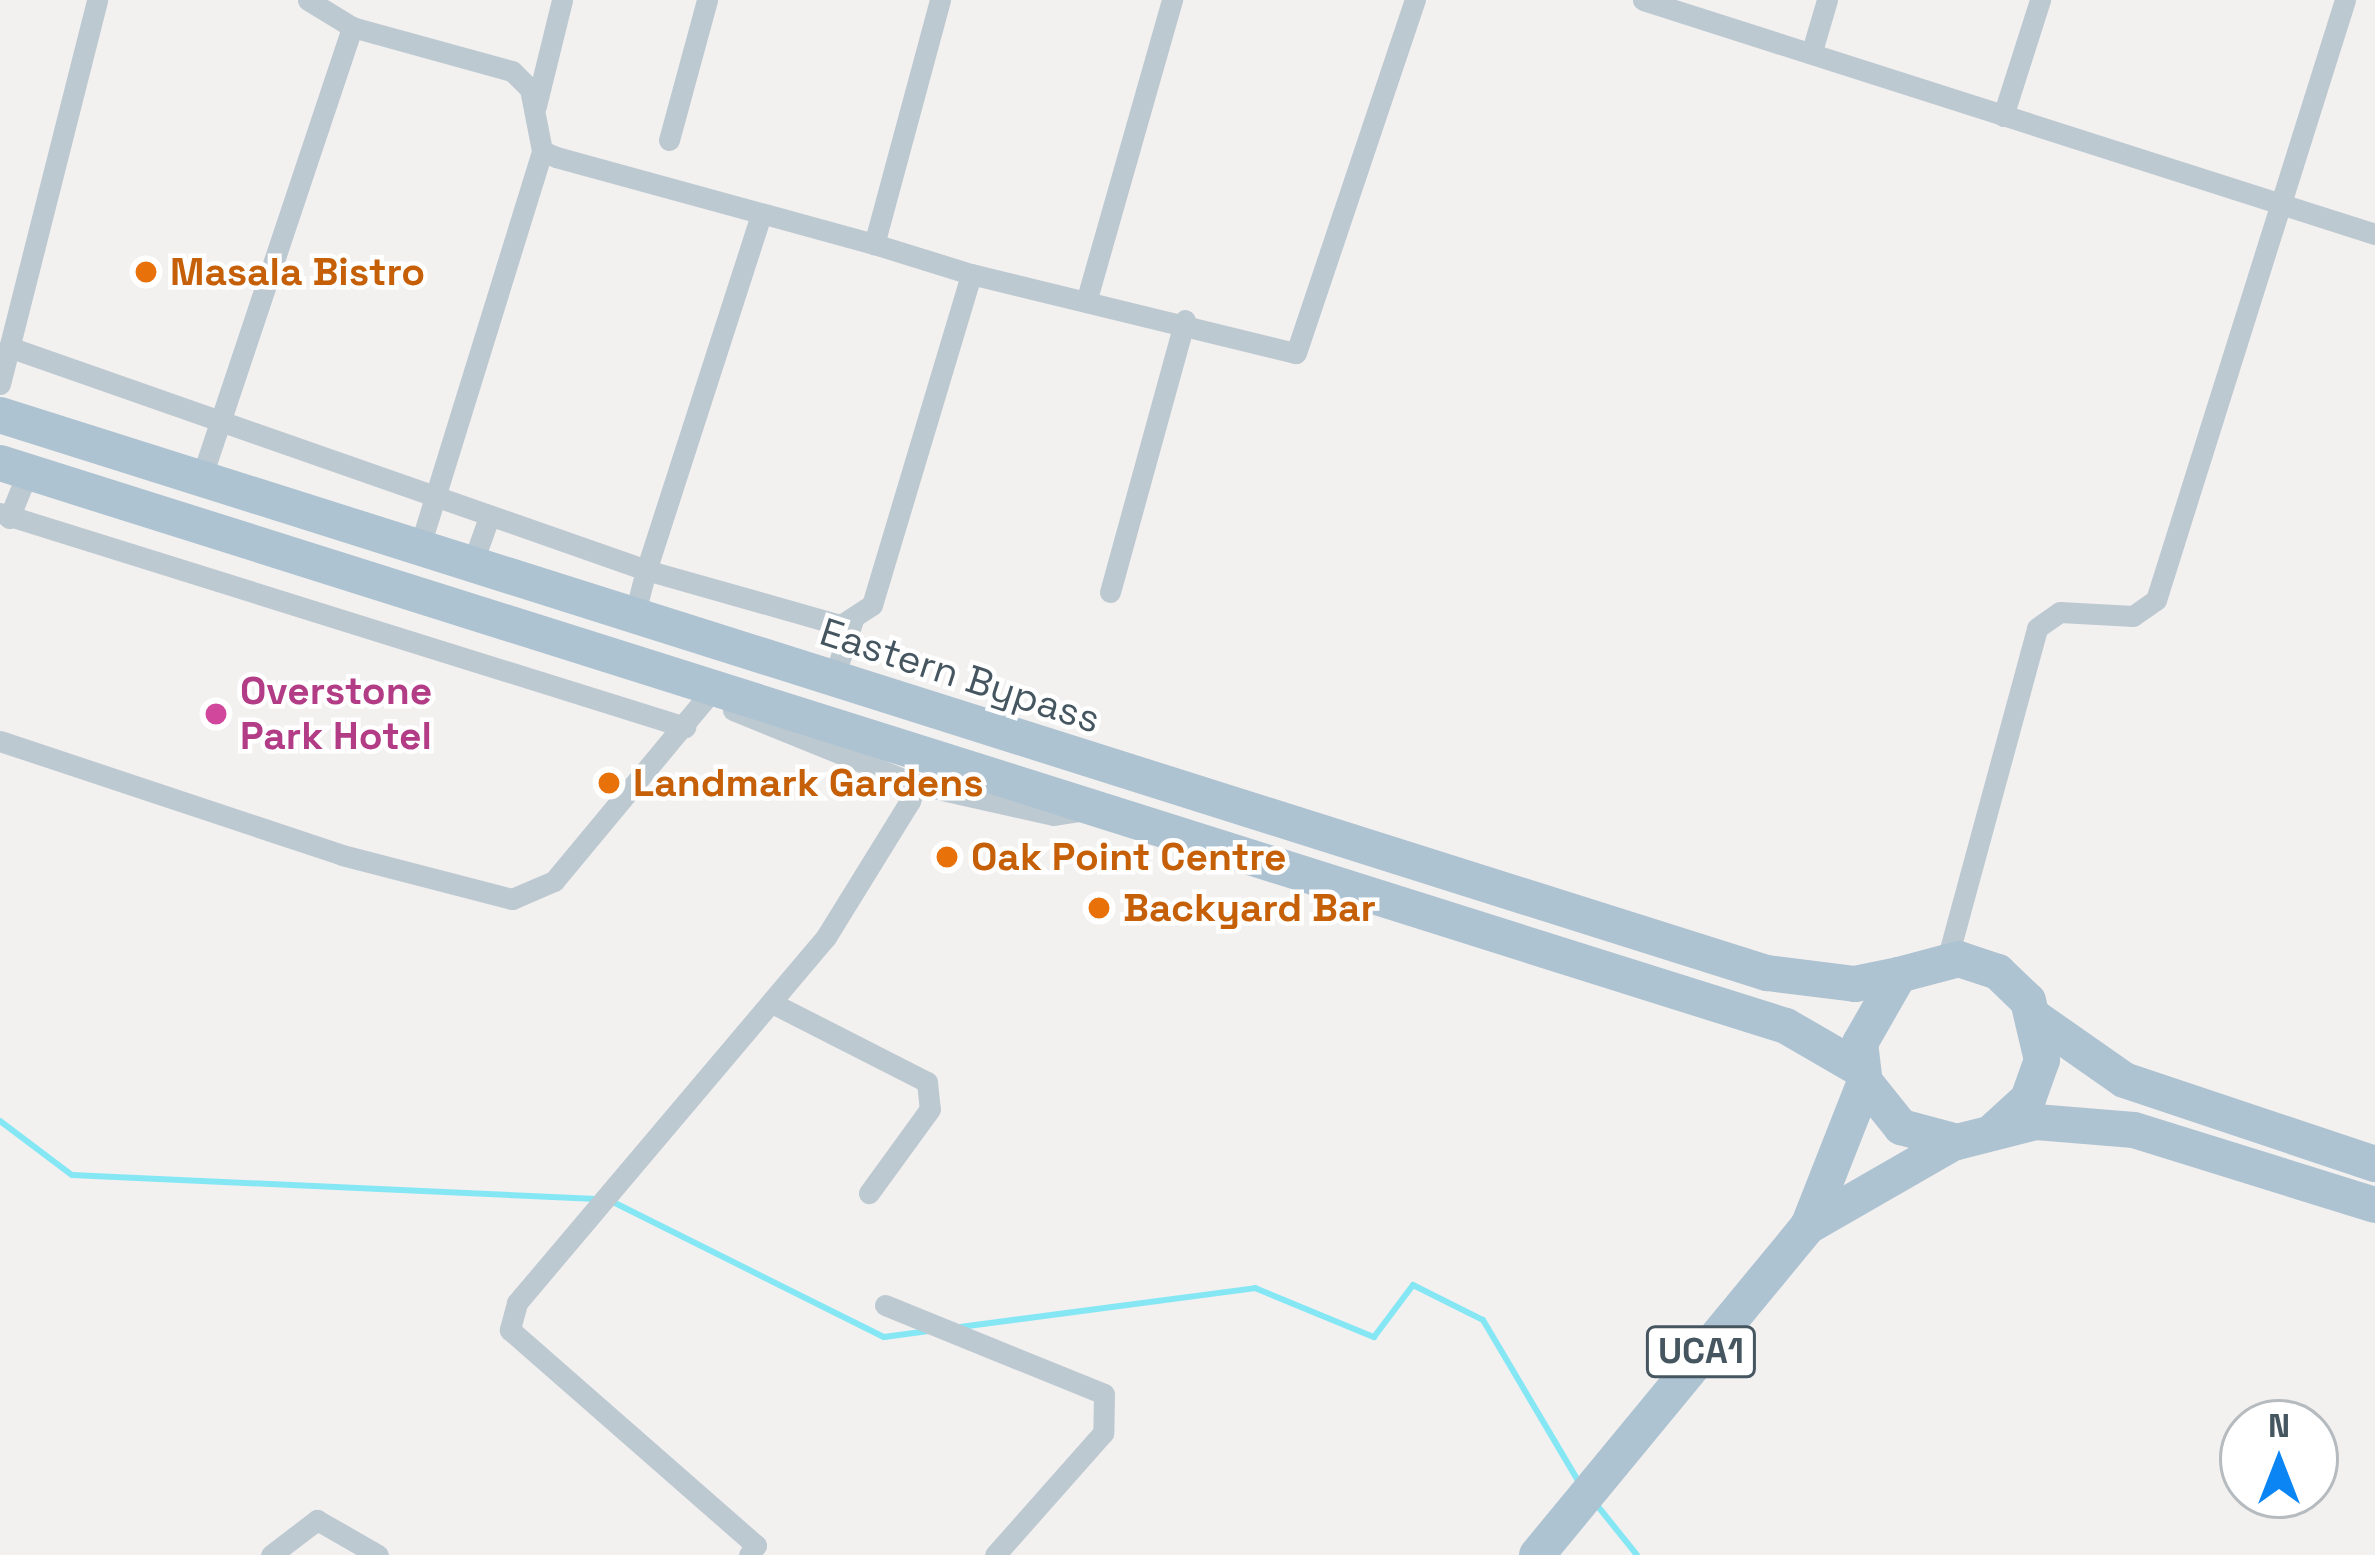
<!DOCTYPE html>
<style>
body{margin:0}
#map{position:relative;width:2375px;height:1555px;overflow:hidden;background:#f3f0f0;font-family:"Space Grotesk",sans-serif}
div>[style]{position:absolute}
.stream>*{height:6px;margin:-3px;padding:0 3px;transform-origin:3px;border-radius:3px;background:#85e7f4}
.street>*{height:21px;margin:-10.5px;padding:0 10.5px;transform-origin:10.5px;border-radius:10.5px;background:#bdc9d1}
.primary>*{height:36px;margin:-18px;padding:0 18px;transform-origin:18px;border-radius:18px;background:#aec3d1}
.dots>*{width:33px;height:33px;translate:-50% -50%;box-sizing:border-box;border:6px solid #fff;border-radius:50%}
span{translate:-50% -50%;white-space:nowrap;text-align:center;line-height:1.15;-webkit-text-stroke:9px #fff;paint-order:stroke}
.shield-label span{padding:3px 9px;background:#fff;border:3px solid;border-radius:9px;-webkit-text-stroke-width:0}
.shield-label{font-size:36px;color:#465660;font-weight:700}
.food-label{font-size:39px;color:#c56008;font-weight:700}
.left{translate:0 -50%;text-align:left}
.street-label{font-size:39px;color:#465660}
.hotel-label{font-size:39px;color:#b23c85;font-weight:700}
.north{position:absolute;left:2219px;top:1399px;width:120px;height:120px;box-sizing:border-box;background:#fff;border:3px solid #b5bbbf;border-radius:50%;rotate:0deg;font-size:33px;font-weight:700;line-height:48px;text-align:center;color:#465660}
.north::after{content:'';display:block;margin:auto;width:42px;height:54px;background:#0a85f3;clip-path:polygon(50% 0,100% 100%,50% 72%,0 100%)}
</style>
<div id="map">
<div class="stream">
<div style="left:0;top:1121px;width:90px;rotate:36.9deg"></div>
<div style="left:72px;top:1175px;width:525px;rotate:2.62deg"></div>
<div style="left:609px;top:1200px;width:307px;rotate:26.5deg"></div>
<div style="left:884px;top:1337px;width:45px;rotate:-7.6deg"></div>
<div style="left:960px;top:1327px;width:298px;rotate:-7.5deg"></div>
<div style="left:1255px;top:1288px;width:129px;rotate:22.4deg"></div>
<div style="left:1374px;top:1337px;width:65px;rotate:-53.1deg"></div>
<div style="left:1413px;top:1285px;width:78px;rotate:26.6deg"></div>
<div style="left:1483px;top:1320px;width:191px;rotate:59.4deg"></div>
<div style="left:1596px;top:1504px;width:65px;rotate:51.2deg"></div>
</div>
<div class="street">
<div style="left:308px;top:0;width:52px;rotate:31.5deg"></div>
<div style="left:352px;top:27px;width:166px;rotate:15.4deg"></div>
<div style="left:512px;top:71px;width:25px;rotate:45deg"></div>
<div style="left:530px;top:89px;width:63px;rotate:79deg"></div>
<div style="left:542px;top:151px;width:15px;rotate:23deg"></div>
<div style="left:556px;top:157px;width:330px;rotate:15.3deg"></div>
<div style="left:940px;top:0;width:253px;rotate:105.1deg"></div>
<div style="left:874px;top:244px;width:102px;rotate:17.2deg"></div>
<div style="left:1643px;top:0;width:768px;rotate:17.73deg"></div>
<div style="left:1812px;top:51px;width:53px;rotate:-73.6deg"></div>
<div style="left:536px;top:106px;width:109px;rotate:-76.2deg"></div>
<div style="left:2003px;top:116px;width:122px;rotate:-72.3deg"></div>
<div style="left:669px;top:140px;width:145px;rotate:-74.8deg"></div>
<div style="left:759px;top:221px;width:367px;rotate:107.9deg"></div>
<div style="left:646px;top:570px;width:203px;rotate:15.8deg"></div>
<div style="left:841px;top:625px;width:37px;rotate:-33deg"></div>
<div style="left:872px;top:605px;width:345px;rotate:-73.3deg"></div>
<div style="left:971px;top:274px;width:334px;rotate:13.7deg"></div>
<div style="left:1296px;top:353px;width:373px;rotate:-71.4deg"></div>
<div style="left:1088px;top:295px;width:307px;rotate:-74.1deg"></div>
<div style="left:9px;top:347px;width:675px;rotate:19.29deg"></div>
<div style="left:646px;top:570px;width:49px;rotate:104.3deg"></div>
<div style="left:0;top:384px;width:396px;rotate:-75.8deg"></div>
<div style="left:201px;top:479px;width:477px;rotate:-71.5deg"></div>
<div style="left:0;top:513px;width:718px;rotate:17.35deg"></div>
<div style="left:9px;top:518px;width:48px;rotate:-67.8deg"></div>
<div style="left:419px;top:549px;width:417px;rotate:-72.8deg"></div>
<div style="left:472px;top:565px;width:51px;rotate:-70.5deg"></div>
<div style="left:1110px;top:592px;width:282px;rotate:-74.6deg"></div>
<div style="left:833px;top:680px;width:63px;rotate:-71.6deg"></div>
<div style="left:733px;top:710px;width:196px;rotate:22.1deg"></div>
<div style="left:915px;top:784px;width:18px;rotate:106deg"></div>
<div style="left:910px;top:801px;width:160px;rotate:121.7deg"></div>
<div style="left:826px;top:937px;width:479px;rotate:130.2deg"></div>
<div style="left:517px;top:1303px;width:28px;rotate:105deg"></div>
<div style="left:510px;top:1330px;width:327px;rotate:41.2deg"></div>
<div style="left:756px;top:1545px;width:12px;rotate:125deg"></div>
<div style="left:0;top:741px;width:360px;rotate:18.4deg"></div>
<div style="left:342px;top:855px;width:176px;rotate:14.5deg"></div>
<div style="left:512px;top:899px;width:46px;rotate:-23.2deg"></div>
<div style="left:554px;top:881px;width:254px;rotate:-50.3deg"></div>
<div style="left:915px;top:784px;width:142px;rotate:12.6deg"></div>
<div style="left:1054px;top:815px;width:30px;rotate:-9deg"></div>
<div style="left:1947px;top:960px;width:344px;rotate:-74.8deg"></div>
<div style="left:2037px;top:628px;width:28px;rotate:-35deg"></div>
<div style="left:2060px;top:612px;width:73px;rotate:3.1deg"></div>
<div style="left:2133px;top:616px;width:28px;rotate:-35deg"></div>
<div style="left:2156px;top:600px;width:629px;rotate:-72.52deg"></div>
<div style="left:772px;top:1003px;width:174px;rotate:27deg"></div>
<div style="left:927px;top:1082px;width:27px;rotate:84deg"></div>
<div style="left:930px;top:1109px;width:104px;rotate:126deg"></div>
<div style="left:885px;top:1305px;width:236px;rotate:22.1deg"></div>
<div style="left:1104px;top:1394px;width:39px;rotate:91deg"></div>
<div style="left:1103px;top:1433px;width:163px;rotate:131.5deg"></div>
<div style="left:271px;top:1555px;width:58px;rotate:-37.3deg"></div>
<div style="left:317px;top:1520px;width:70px;rotate:29.8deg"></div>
</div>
<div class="primary">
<div style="left:0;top:415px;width:1853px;rotate:17.53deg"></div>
<div style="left:1767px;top:973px;width:89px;rotate:7.1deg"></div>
<div style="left:1855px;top:984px;width:45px;rotate:-11.6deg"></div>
<div style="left:0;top:463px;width:1873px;rotate:17.5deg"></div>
<div style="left:1786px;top:1026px;width:88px;rotate:30.1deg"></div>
<div style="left:2037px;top:1019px;width:106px;rotate:35deg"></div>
<div style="left:2124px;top:1080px;width:265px;rotate:18.5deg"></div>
<div style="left:1994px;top:1130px;width:46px;rotate:-42.4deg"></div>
<div style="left:2028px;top:1099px;width:41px;rotate:-70.3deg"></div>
<div style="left:2042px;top:1060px;width:61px;rotate:-103.3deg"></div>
<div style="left:2028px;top:1001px;width:42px;rotate:-136deg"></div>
<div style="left:1998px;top:972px;width:41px;rotate:-161.6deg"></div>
<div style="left:1959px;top:959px;width:62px;rotate:165.1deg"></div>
<div style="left:1899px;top:975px;width:78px;rotate:119.8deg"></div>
<div style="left:1860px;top:1043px;width:39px;rotate:83deg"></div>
<div style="left:1865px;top:1082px;width:58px;rotate:51.3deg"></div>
<div style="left:1901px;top:1127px;width:58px;rotate:15deg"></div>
<div style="left:1957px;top:1142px;width:81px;rotate:-14.2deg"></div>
<div style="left:2036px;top:1122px;width:98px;rotate:4.7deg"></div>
<div style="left:2134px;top:1130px;width:252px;rotate:17.3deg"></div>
<div style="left:1809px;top:1224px;width:153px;rotate:-68.5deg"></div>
<div style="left:1537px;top:1555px;width:425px;rotate:-50.5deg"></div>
<div style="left:1807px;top:1227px;width:168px;rotate:-29.9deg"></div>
</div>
<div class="dots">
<div style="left:146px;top:272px;background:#e8710a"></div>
<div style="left:216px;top:714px;background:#d1479c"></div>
<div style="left:609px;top:783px;background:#e8710a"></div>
<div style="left:947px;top:857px;background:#e8710a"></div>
<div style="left:1099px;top:908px;background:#e8710a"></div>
</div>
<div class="shield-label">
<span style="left:1701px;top:1352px">UCA1</span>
</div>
<div class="food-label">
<span class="left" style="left:170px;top:272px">Masala Bistro</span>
<span class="left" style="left:633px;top:783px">Landmark Gardens</span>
<span class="left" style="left:971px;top:857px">Oak Point Centre</span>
<span class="left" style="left:1123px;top:908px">Backyard Bar</span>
</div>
<div class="street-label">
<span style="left:960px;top:676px;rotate:18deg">Eastern Bypass</span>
</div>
<div class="hotel-label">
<span class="left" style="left:240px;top:714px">Overstone<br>Park Hotel</span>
</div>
<div class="north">N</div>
</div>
